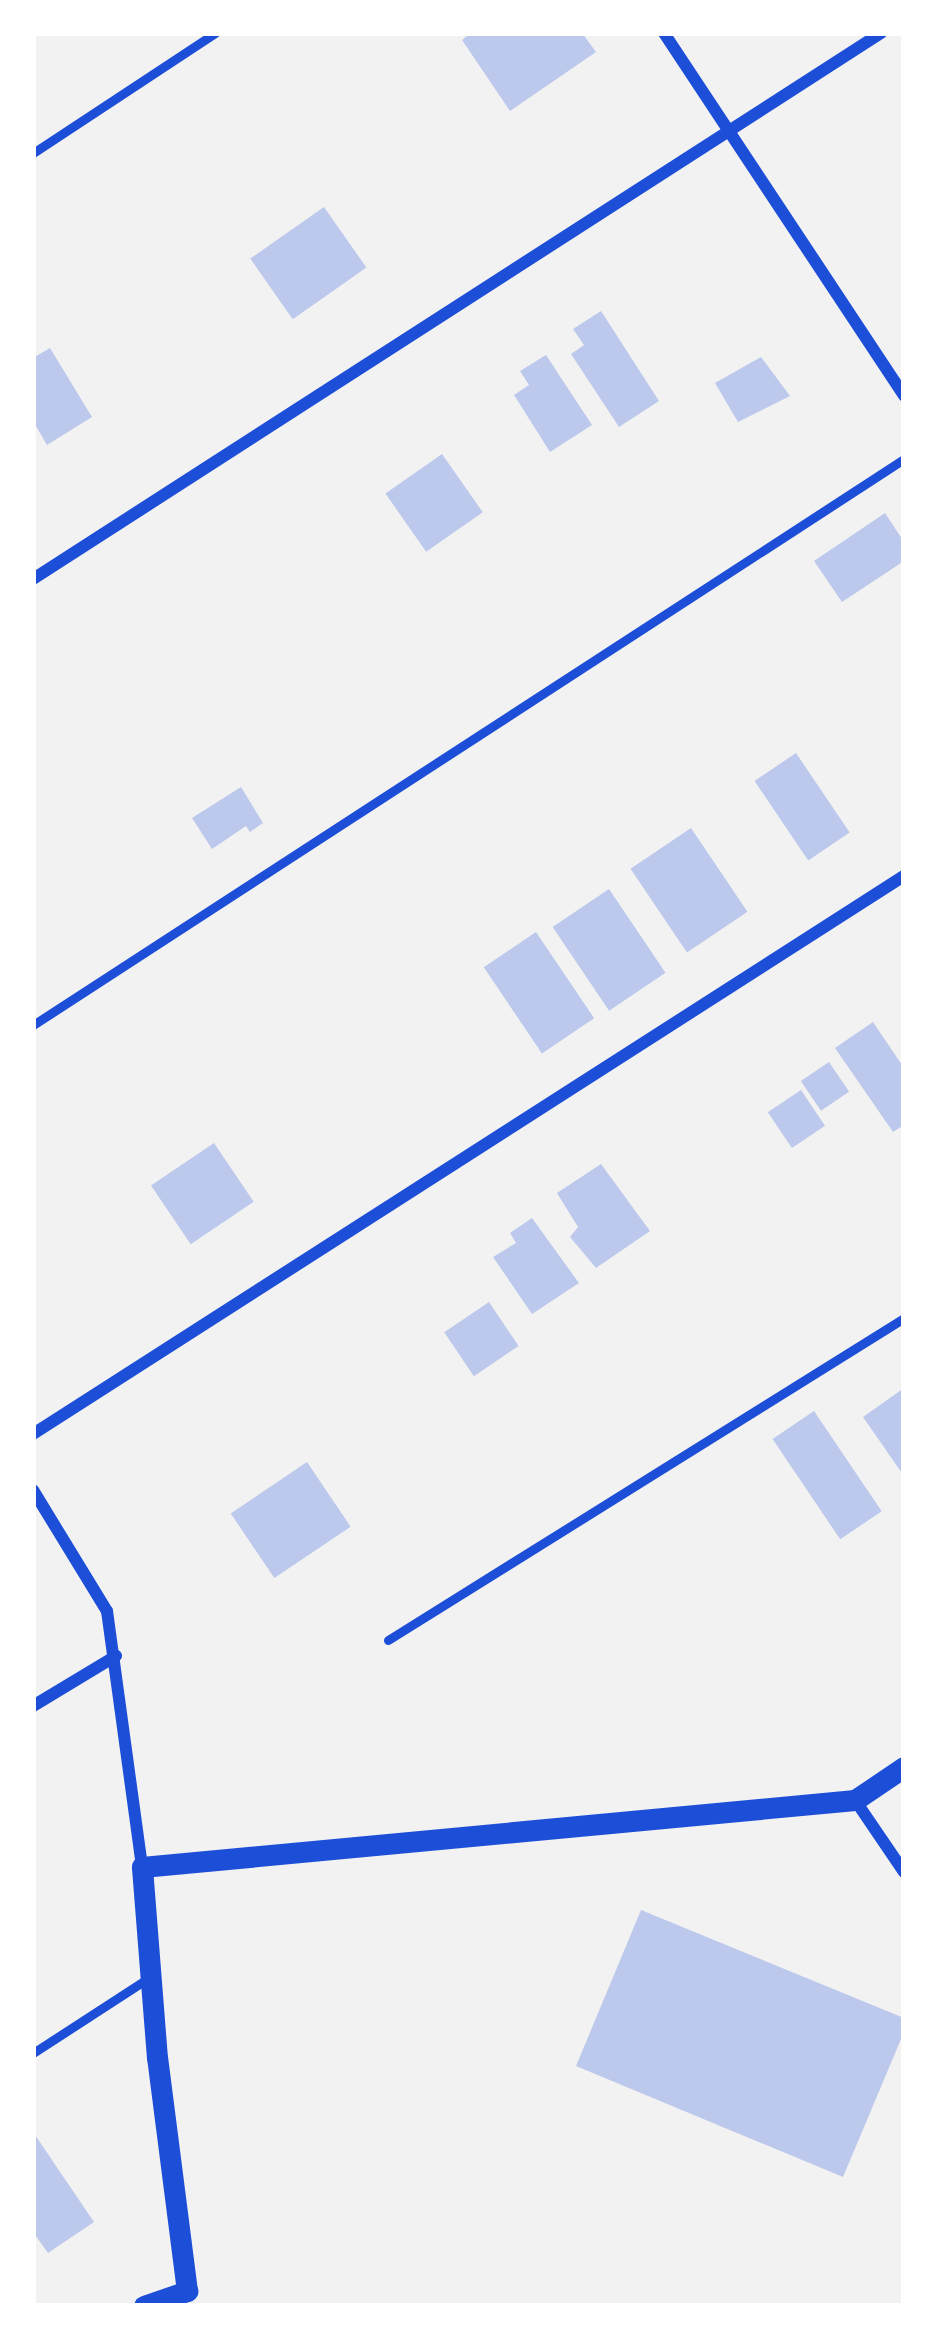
<!DOCTYPE html>
<style>
body{margin:0}
#map{position:relative;width:937px;height:2339px;overflow:hidden;background:#f2f2f2;font-family:Roboto,sans-serif}
div>[style]{position:absolute}
.building>*{inset:0;background:#bdc9ec;transform-origin:0 0}
.service>*{height:9px;margin:-4.5px;padding:0 4.5px;transform-origin:4.5px;border-radius:4.5px;background:#1d4ed8}
.minor>*{height:12px;margin:-6px;padding:0 6px;transform-origin:6px;border-radius:6px;background:#1d4ed8}
.tertiary>*{height:21px;margin:-10.5px;padding:0 10.5px;transform-origin:10.5px;border-radius:10.5px;background:#1d4ed8}
span{translate:-50% -50%;white-space:nowrap;text-align:center;line-height:1.15;-webkit-text-stroke:12px #fff;paint-order:stroke}
.frame{position:absolute;inset:0;border:36px solid #fff;pointer-events:none}
</style>
<div id="map">
<div class="building">
<div style="clip-path:polygon(471px 33px,582px 33px,596px 52px,510px 111px,462px 40px)"></div>
<div style="left:324px;top:207px;width:74px;height:90px;rotate:55deg"></div>
<div style="clip-path:polygon(601px 311px,659px 401px,619px 427px,571px 354px,584px 345px,573px 329px)"></div>
<div style="clip-path:polygon(50px 348px,92px 417px,47px 445px,33px 421px,33px 358px)"></div>
<div style="clip-path:polygon(546px 355px,592px 425px,550px 452px,514px 395px,529px 385px,520px 371px)"></div>
<div style="clip-path:polygon(761px 357px,790px 396px,738px 422px,715px 383px)"></div>
<div style="left:442px;top:454px;width:71px;height:69px;rotate:55deg"></div>
<div style="clip-path:polygon(885px 513px,904px 542px,904px 561px,842px 602px,814px 561px)"></div>
<div style="left:796px;top:753px;width:96px;height:50px;rotate:56deg"></div>
<div style="clip-path:polygon(241px 787px,263px 823px,250px 832px,246px 826px,212px 849px,192px 818px)"></div>
<div style="left:691px;top:828px;width:101px;height:73px;rotate:56deg"></div>
<div style="left:609px;top:889px;width:101px;height:68px;rotate:56deg"></div>
<div style="left:536px;top:932px;width:104px;height:63px;rotate:56deg"></div>
<div style="clip-path:polygon(873px 1022px,904px 1068px,904px 1125px,893px 1132px,835px 1048px)"></div>
<div style="left:829px;top:1062px;width:36px;height:34px;rotate:56deg"></div>
<div style="left:801px;top:1090px;width:43px;height:40px;rotate:56deg"></div>
<div style="left:214px;top:1143px;width:71px;height:76px;rotate:56deg"></div>
<div style="clip-path:polygon(601px 1164px,650px 1231px,596px 1268px,570px 1237px,578px 1227px,557px 1193px)"></div>
<div style="clip-path:polygon(532px 1218px,579px 1283px,532px 1314px,493px 1257px,516px 1243px,510px 1233px)"></div>
<div style="left:489px;top:1302px;width:53px;height:54px;rotate:56deg"></div>
<div style="clip-path:polygon(904px 1388px,904px 1476px,863px 1417px)"></div>
<div style="left:814px;top:1411px;width:121px;height:50px;rotate:56deg"></div>
<div style="left:307px;top:1462px;width:78px;height:92px;rotate:56deg"></div>
<div style="clip-path:polygon(641px 1910px,904px 2018px,904px 2032px,843px 2177px,576px 2066px)"></div>
<div style="clip-path:polygon(33px 2132px,94px 2222px,48px 2253px,33px 2232px)"></div>
</div>
<div class="service">
<div style="left:33px;top:153px;width:218px;rotate:-33.4deg"></div>
<div style="left:33px;top:1025px;width:1039px;rotate:-33.02deg"></div>
<div style="left:388px;top:1640px;width:608px;rotate:-31.97deg"></div>
<div style="left:33px;top:2053px;width:140px;rotate:-33deg"></div>
</div>
<div class="minor">
<div style="left:664px;top:33px;width:435px;rotate:56.5deg"></div>
<div style="left:33px;top:579px;width:1009px;rotate:-32.78deg"></div>
<div style="left:33px;top:1434px;width:1034px;rotate:-32.65deg"></div>
<div style="left:33px;top:1490px;width:142px;rotate:58.6deg"></div>
<div style="left:107px;top:1611px;width:258px;rotate:82.2deg"></div>
<div style="left:33px;top:1706px;width:97px;rotate:-31.1deg"></div>
<div style="left:855px;top:1800px;width:87px;rotate:55.8deg"></div>
</div>
<div class="tertiary">
<div style="left:144px;top:2306px;width:46px;rotate:-19.2deg"></div>
<div style="left:187px;top:2291px;width:235px;rotate:-97.3deg"></div>
<div style="left:157px;top:2058px;width:192px;rotate:-94.5deg"></div>
<div style="left:142px;top:1867px;width:716px;rotate:-5.37deg"></div>
<div style="left:855px;top:1800px;width:59px;rotate:-34deg"></div>
</div>
<div class="frame"></div>
</div>
